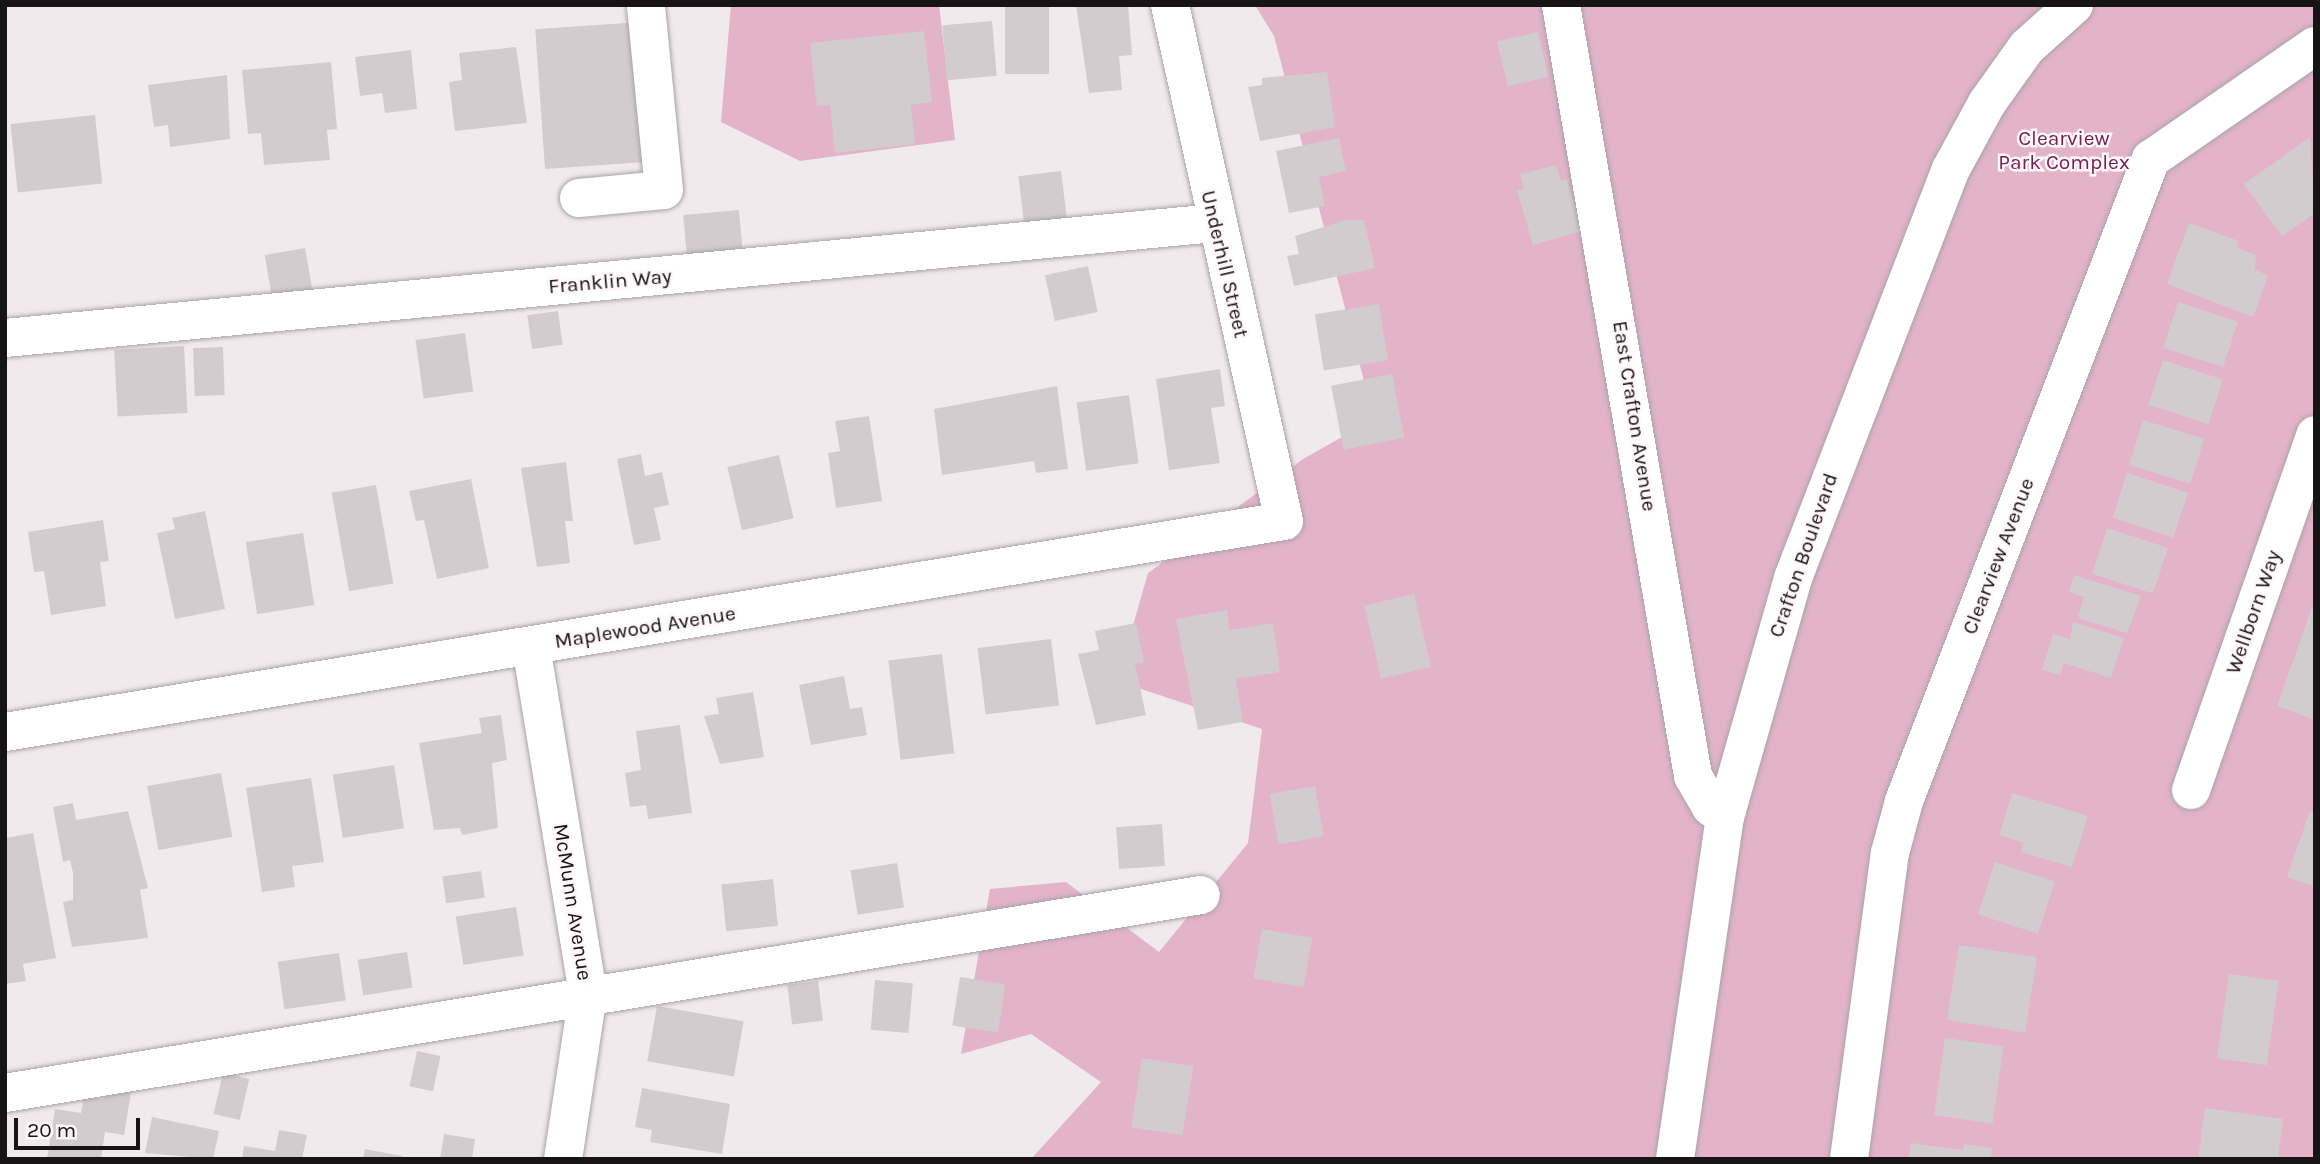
<!DOCTYPE html>
<style>
body{margin:0}
#map{position:relative;width:2320px;height:1164px;overflow:hidden;background:#f1eaed;font-family:Karla,sans-serif}
div>[style]{position:absolute}
.green>*{inset:0;background:#e3b3c8}
.building>*{inset:0;background:#d3cccf;transform-origin:0 0}
.roads{filter:drop-shadow(0 0 2px #aaa3a6) drop-shadow(0 0 2px #aaa3a6)}
.minor>*{height:38px;margin:-19px;padding:0 19px;transform-origin:19px;border-radius:19px;background:#fff}
.major>*{height:38px;margin:-19px;padding:0 19px;transform-origin:19px;border-radius:19px;background:#fff}
span{translate:-50% -50%;white-space:nowrap;text-align:center;line-height:1.15;-webkit-text-stroke:5px #fff7fa;paint-order:stroke}
.park-label{font-size:21px;color:#731e4e}
.street-label{font-size:21px;color:#171415}
.frame{position:absolute;inset:0;border:7px solid #171415;pointer-events:none}
.scale{position:absolute;left:14px;top:1118px;width:126px;height:32px;box-sizing:border-box;border:4px solid #171415;border-top:0;padding-left:9px;font-size:21px;line-height:24px;white-space:nowrap;color:#171415;-webkit-text-stroke:5px #fff7fa;paint-order:stroke}
</style>
<div id="map">
<div class="green">
<div style="clip-path:polygon(731px 5px,939px 5px,955px 140px,800px 161px,721px 122px)"></div>
<div style="clip-path:polygon(1255px 5px,2315px 5px,2315px 1159px,1031px 1159px,1101px 1082px,1031px 1034px,961px 1054px,990px 889px,1066px 882px,1159px 952px,1248px 843px,1262px 729px,1117px 681px,1148px 573px,1303px 459px,1374px 419px,1274px 36px)"></div>
</div>
<div class="building">
<div style="left:1005px;top:5px;width:44px;height:69px"></div>
<div style="clip-path:polygon(1076px 5px,1128px 5px,1132px 55px,1119px 56px,1122px 90px,1089px 93px)"></div>
<div style="left:992px;top:21px;width:55px;height:50px;rotate:85deg"></div>
<div style="left:640px;top:22px;width:140px;height:105px;rotate:86deg"></div>
<div style="clip-path:polygon(924px 31px,932px 102px,911px 105px,915px 144px,835px 153px,830px 105px,817px 106px,810px 43px)"></div>
<div style="left:1538px;top:32px;width:46px;height:42px;rotate:77deg"></div>
<div style="clip-path:polygon(516px 47px,527px 123px,455px 131px,449px 82px,462px 80px,459px 53px)"></div>
<div style="clip-path:polygon(411px 50px,417px 109px,385px 113px,382px 93px,360px 96px,355px 57px)"></div>
<div style="clip-path:polygon(331px 62px,337px 129px,327px 130px,330px 160px,264px 165px,261px 133px,248px 134px,242px 70px)"></div>
<div style="clip-path:polygon(1327px 72px,1335px 127px,1260px 141px,1248px 87px,1262px 85px,1262px 78px)"></div>
<div style="clip-path:polygon(227px 75px,230px 139px,170px 147px,168px 125px,154px 127px,148px 85px)"></div>
<div style="left:95px;top:115px;width:69px;height:85px;rotate:84deg"></div>
<div style="clip-path:polygon(2310px 137px,2315px 213px,2282px 236px,2244px 184px)"></div>
<div style="clip-path:polygon(1339px 138px,1346px 171px,1319px 177px,1325px 206px,1289px 213px,1276px 151px)"></div>
<div style="clip-path:polygon(1556px 165px,1561px 181px,1567px 179px,1582px 231px,1533px 245px,1517px 190px,1524px 189px,1520px 174px)"></div>
<div style="left:1061px;top:171px;width:54px;height:43px;rotate:83deg"></div>
<div style="left:739px;top:210px;width:47px;height:56px;rotate:85deg"></div>
<div style="clip-path:polygon(1346px 220px,1364px 220px,1375px 268px,1294px 286px,1287px 256px,1299px 254px,1295px 236px)"></div>
<div style="clip-path:polygon(2189px 223px,2239px 241px,2237px 248px,2256px 255px,2255px 269px,2268px 276px,2253px 317px,2167px 284px)"></div>
<div style="left:305px;top:248px;width:46px;height:41px;rotate:80deg"></div>
<div style="left:1088px;top:266px;width:47px;height:44px;rotate:78deg"></div>
<div style="left:2178px;top:302px;width:63px;height:48px;rotate:18deg"></div>
<div style="left:1379px;top:304px;width:57px;height:65px;rotate:81deg"></div>
<div style="left:558px;top:311px;width:34px;height:31px;rotate:82deg"></div>
<div style="left:465px;top:333px;width:59px;height:50px;rotate:82deg"></div>
<div style="left:184px;top:346px;width:67px;height:70px;rotate:87deg"></div>
<div style="left:223px;top:347px;width:48px;height:30px;rotate:88deg"></div>
<div style="left:2163px;top:360px;width:63px;height:47px;rotate:18deg"></div>
<div style="clip-path:polygon(1220px 369px,1225px 406px,1211px 408px,1220px 463px,1169px 470px,1156px 379px)"></div>
<div style="left:1392px;top:374px;width:65px;height:62px;rotate:79deg"></div>
<div style="clip-path:polygon(1057px 386px,1068px 469px,1036px 473px,1034px 461px,942px 475px,934px 409px)"></div>
<div style="left:1129px;top:395px;width:69px;height:53px;rotate:82deg"></div>
<div style="clip-path:polygon(869px 416px,882px 501px,836px 508px,828px 453px,840px 451px,835px 421px)"></div>
<div style="left:2143px;top:420px;width:64px;height:47px;rotate:17deg"></div>
<div style="clip-path:polygon(641px 454px,645px 476px,662px 472px,669px 505px,654px 508px,661px 540px,634px 545px,617px 459px)"></div>
<div style="left:779px;top:455px;width:65px;height:53px;rotate:77deg"></div>
<div style="clip-path:polygon(566px 462px,573px 521px,565px 521px,570px 563px,537px 567px,521px 468px)"></div>
<div style="left:2127px;top:473px;width:64px;height:47px;rotate:18deg"></div>
<div style="clip-path:polygon(471px 479px,489px 568px,437px 579px,424px 520px,416px 521px,409px 491px)"></div>
<div style="left:376px;top:485px;width:100px;height:45px;rotate:80deg"></div>
<div style="clip-path:polygon(205px 511px,225px 609px,175px 619px,157px 533px,175px 529px,172px 518px)"></div>
<div style="clip-path:polygon(103px 520px,109px 561px,100px 562px,106px 606px,51px 615px,44px 571px,34px 572px,28px 532px)"></div>
<div style="left:2107px;top:528px;width:64px;height:48px;rotate:18deg"></div>
<div style="left:303px;top:533px;width:73px;height:58px;rotate:81deg"></div>
<div style="clip-path:polygon(2074px 575px,2141px 596px,2127px 633px,2078px 618px,2084px 597px,2069px 592px)"></div>
<div style="left:1414px;top:594px;width:75px;height:51px;rotate:77deg"></div>
<div style="clip-path:polygon(2314px 602px,2315px 602px,2315px 720px,2277px 706px)"></div>
<div style="clip-path:polygon(1227px 610px,1230px 630px,1273px 623px,1280px 672px,1236px 679px,1243px 722px,1198px 730px,1176px 619px)"></div>
<div style="clip-path:polygon(2073px 622px,2124px 638px,2111px 678px,2064px 663px,2060px 675px,2042px 670px,2053px 634px,2070px 639px)"></div>
<div style="clip-path:polygon(1136px 623px,1144px 662px,1135px 664px,1146px 715px,1096px 725px,1078px 654px,1099px 650px,1095px 631px)"></div>
<div style="left:1051px;top:639px;width:67px;height:74px;rotate:83deg"></div>
<div style="left:942px;top:654px;width:100px;height:54px;rotate:83deg"></div>
<div style="clip-path:polygon(844px 676px,850px 709px,862px 707px,867px 735px,811px 745px,799px 685px)"></div>
<div style="clip-path:polygon(753px 692px,764px 757px,720px 764px,704px 716px,719px 714px,716px 698px)"></div>
<div style="clip-path:polygon(501px 715px,507px 760px,492px 763px,498px 828px,462px 835px,460px 828px,434px 830px,419px 743px,482px 733px,479px 718px)"></div>
<div style="clip-path:polygon(680px 725px,692px 813px,648px 819px,646px 805px,630px 807px,625px 773px,641px 770px,636px 731px)"></div>
<div style="left:394px;top:765px;width:64px;height:62px;rotate:81deg"></div>
<div style="left:221px;top:773px;width:65px;height:75px;rotate:80deg"></div>
<div style="clip-path:polygon(311px 778px,324px 862px,292px 866px,295px 887px,262px 892px,246px 788px)"></div>
<div style="left:1315px;top:786px;width:51px;height:46px;rotate:80deg"></div>
<div style="clip-path:polygon(2012px 793px,2088px 816px,2072px 867px,2021px 852px,2024px 843px,1999px 835px)"></div>
<div style="clip-path:polygon(73px 803px,76px 820px,128px 811px,148px 888px,140px 890px,148px 938px,72px 947px,63px 902px,73px 900px,73px 873px,70px 860px,63px 862px,53px 807px)"></div>
<div style="clip-path:polygon(2310px 811px,2315px 813px,2315px 887px,2287px 877px)"></div>
<div style="left:1162px;top:824px;width:42px;height:46px;rotate:86deg"></div>
<div style="clip-path:polygon(33px 833px,56px 958px,23px 964px,26px 981px,5px 984px,5px 838px)"></div>
<div style="left:1995px;top:862px;width:63px;height:55px;rotate:18deg"></div>
<div style="left:897px;top:863px;width:45px;height:47px;rotate:81deg"></div>
<div style="left:481px;top:871px;width:27px;height:39px;rotate:82deg"></div>
<div style="left:773px;top:879px;width:47px;height:52px;rotate:84deg"></div>
<div style="left:516px;top:907px;width:49px;height:61px;rotate:81deg"></div>
<div style="left:1262px;top:929px;width:51px;height:50px;rotate:10deg"></div>
<div style="left:1959px;top:945px;width:79px;height:76px;rotate:9deg"></div>
<div style="left:407px;top:952px;width:36px;height:50px;rotate:81deg"></div>
<div style="left:339px;top:953px;width:48px;height:62px;rotate:82deg"></div>
<div style="left:2229px;top:974px;width:50px;height:85px;rotate:8deg"></div>
<div style="left:960px;top:977px;width:46px;height:49px;rotate:9deg"></div>
<div style="left:875px;top:980px;width:38px;height:50px;rotate:5deg"></div>
<div style="left:818px;top:981px;width:40px;height:31px;rotate:83deg"></div>
<div style="left:657px;top:1006px;width:88px;height:56px;rotate:10deg"></div>
<div style="left:1945px;top:1038px;width:59px;height:78px;rotate:8deg"></div>
<div style="left:417px;top:1051px;width:24px;height:36px;rotate:12deg"></div>
<div style="left:1142px;top:1058px;width:52px;height:70px;rotate:9deg"></div>
<div style="left:223px;top:1073px;width:27px;height:42px;rotate:13deg"></div>
<div style="clip-path:polygon(105px 1088px,131px 1093px,124px 1135px,105px 1132px,101px 1159px,47px 1159px,55px 1109px,81px 1113px,84px 1096px,103px 1099px)"></div>
<div style="clip-path:polygon(642px 1088px,730px 1104px,722px 1154px,650px 1142px,652px 1130px,635px 1127px)"></div>
<div style="clip-path:polygon(2205px 1108px,2283px 1119px,2278px 1159px,2198px 1159px)"></div>
<div style="clip-path:polygon(152px 1117px,219px 1131px,213px 1159px,145px 1153px)"></div>
<div style="clip-path:polygon(279px 1130px,307px 1135px,302px 1159px,242px 1159px,244px 1146px,275px 1151px)"></div>
<div style="clip-path:polygon(444px 1134px,475px 1139px,472px 1159px,440px 1159px)"></div>
<div style="clip-path:polygon(1911px 1143px,1963px 1150px,1964px 1144px,1992px 1148px,1991px 1159px,1908px 1159px)"></div>
<div style="clip-path:polygon(365px 1149px,402px 1156px,402px 1159px,363px 1159px)"></div>
</div>
<div class="roads">
<div class="minor">
<div style="left:1561px;top:5px;width:782px;rotate:80.28deg"></div>
<div style="left:1693px;top:776px;width:36px;rotate:60deg"></div>
<div style="left:1711px;top:807px;width:17px;rotate:36deg"></div>
<div style="left:579px;top:198px;width:85px;rotate:-5.4deg"></div>
<div style="left:664px;top:190px;width:186px;rotate:-95.6deg"></div>
<div style="left:5px;top:338px;width:1214px;rotate:-5.43deg"></div>
<div style="left:531px;top:646px;width:353px;rotate:80.7deg"></div>
<div style="left:588px;top:994px;width:167px;rotate:98.6deg"></div>
<div style="left:5px;top:732px;width:1296px;rotate:-9.37deg"></div>
<div style="left:1284px;top:521px;width:528px;rotate:-102.46deg"></div>
<div style="left:2191px;top:790px;width:376px;rotate:-70.7deg"></div>
<div style="left:5px;top:1093px;width:1212px;rotate:-9.4deg"></div>
<div style="left:1849px;top:1159px;width:309px;rotate:-82.4deg"></div>
<div style="left:1890px;top:853px;width:54px;rotate:-74.9deg"></div>
<div style="left:1904px;top:801px;width:688px;rotate:-68.96deg"></div>
<div style="left:2151px;top:159px;width:199px;rotate:-34.6deg"></div>
</div>
<div class="major">
<div style="left:1675px;top:1159px;width:346px;rotate:-81.7deg"></div>
<div style="left:1725px;top:817px;width:248px;rotate:-74.1deg"></div>
<div style="left:1793px;top:578px;width:438px;rotate:-68.9deg"></div>
<div style="left:1951px;top:169px;width:75px;rotate:-61.4deg"></div>
<div style="left:1987px;top:103px;width:69px;rotate:-54.5deg"></div>
<div style="left:2027px;top:47px;width:63px;rotate:-41.8deg"></div>
</div>
</div>
<div class="park-label">
<span style="left:2064px;top:150px">Clearview<br>Park Complex</span>
</div>
<div class="street-label">
<span style="left:1225px;top:264px;rotate:77deg">Underhill Street</span>
<span style="left:610px;top:281px;rotate:-5deg">Franklin Way</span>
<span style="left:1635px;top:416px;rotate:81deg">East Crafton Avenue</span>
<span style="left:1803px;top:555px;rotate:-71deg">Crafton Boulevard</span>
<span style="left:1998px;top:556px;rotate:-69deg">Clearview Avenue</span>
<span style="left:2253px;top:612px;rotate:-71deg">Wellborn Way</span>
<span style="left:645px;top:627px;rotate:-9deg">Maplewood Avenue</span>
<span style="left:573px;top:902px;rotate:81deg">McMunn Avenue</span>
</div>
<div class="frame"></div>
<div class="scale">20 m</div>
</div>
